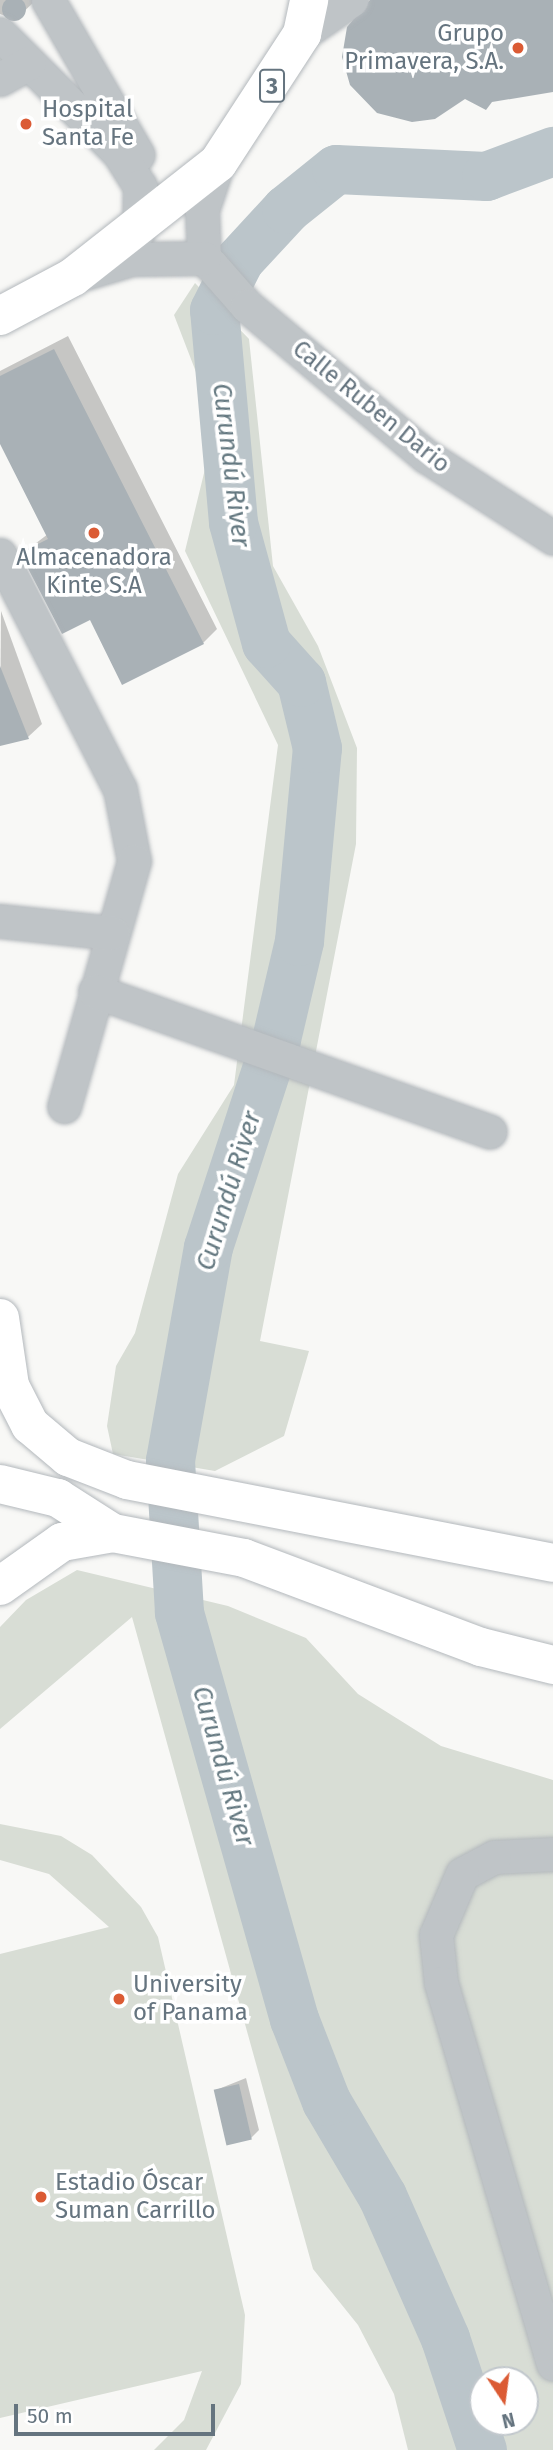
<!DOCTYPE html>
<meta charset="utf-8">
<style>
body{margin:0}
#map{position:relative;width:553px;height:2450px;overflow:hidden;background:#f8f8f6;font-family:"Fira Sans",sans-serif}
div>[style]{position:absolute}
.green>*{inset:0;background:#d8ddd5}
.shadow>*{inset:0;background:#0003}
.river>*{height:49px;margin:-24.5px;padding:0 24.5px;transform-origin:24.5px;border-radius:24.5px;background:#bbc5ca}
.building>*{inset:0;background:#a9b1b6;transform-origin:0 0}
.round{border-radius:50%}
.roads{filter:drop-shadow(0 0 2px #b3b8bc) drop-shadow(0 0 2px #b3b8bc)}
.minor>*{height:33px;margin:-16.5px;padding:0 16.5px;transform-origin:16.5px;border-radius:16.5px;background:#bfc4c7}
.major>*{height:38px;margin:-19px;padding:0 19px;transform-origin:19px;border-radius:19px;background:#fff}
.highway>*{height:38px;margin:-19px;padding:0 19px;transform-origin:19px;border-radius:19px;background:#fff}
.dots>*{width:19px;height:19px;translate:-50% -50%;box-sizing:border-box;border:4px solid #fff;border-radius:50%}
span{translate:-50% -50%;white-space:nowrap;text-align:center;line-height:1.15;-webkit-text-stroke:7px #fff;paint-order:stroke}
.shield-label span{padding:2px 5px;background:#fff;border:2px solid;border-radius:5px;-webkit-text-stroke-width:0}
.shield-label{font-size:23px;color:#65747f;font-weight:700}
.poi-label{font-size:24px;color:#65747f}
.right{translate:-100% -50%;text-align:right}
.left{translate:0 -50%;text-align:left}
.street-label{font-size:24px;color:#65747f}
.water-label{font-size:26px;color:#657981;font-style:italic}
.north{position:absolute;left:469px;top:2366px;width:70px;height:70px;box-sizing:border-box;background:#fff;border:2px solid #c1c7cc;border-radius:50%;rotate:167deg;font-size:19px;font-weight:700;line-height:28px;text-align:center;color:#65747f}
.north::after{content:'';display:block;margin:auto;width:24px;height:32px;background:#db5b34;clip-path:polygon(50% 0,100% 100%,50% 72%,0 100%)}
.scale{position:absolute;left:14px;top:2404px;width:201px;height:32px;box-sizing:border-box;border:4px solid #65747f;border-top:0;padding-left:9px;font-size:21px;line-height:24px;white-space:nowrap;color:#65747f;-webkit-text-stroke:5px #fff;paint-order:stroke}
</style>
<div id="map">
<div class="green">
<div style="clip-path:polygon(195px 283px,249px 339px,273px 566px,318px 646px,357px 748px,356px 844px,260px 1341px,309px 1351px,284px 1436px,215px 1471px,113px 1454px,107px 1426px,116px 1366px,135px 1333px,178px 1174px,234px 1085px,278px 745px,185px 551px,216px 424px,174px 315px)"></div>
<div style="clip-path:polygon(evenodd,77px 1570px,228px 1606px,306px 1638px,358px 1694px,441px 1746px,553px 1780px,553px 2450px,408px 2450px,394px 2394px,358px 2325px,313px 2269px,132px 1617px,0 1729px,0 1627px,26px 1600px,77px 1570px,483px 2380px,525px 2380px,525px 2422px,483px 2422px,483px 2380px)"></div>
<div style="clip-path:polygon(0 1824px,61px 1836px,92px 1855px,141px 1907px,158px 1937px,245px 2315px,241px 2384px,206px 2450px,154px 2450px,184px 2420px,202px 2371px,0 2418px,0 1954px,109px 1927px,49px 1874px,0 1860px)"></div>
</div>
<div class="shadow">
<div style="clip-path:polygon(0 0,36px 0,15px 20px,0 14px)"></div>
<div style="clip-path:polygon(68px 336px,217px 629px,203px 643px,90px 618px,23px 553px,48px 534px,0 440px,0 371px)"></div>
<div style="clip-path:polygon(1px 611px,42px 724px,28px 737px,0 745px)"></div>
<div style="clip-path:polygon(246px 2078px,259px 2130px,251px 2138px,216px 2090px)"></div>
</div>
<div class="river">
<div style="left:482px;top:2450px;width:118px;rotate:-108.3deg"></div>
<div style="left:445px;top:2338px;width:155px;rotate:-113.9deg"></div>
<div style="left:382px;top:2196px;width:110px;rotate:-120.5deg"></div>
<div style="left:326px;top:2101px;width:88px;rotate:-111.3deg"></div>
<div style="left:294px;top:2019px;width:423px;rotate:-105.8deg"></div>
<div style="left:179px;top:1612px;width:152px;rotate:-93.4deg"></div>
<div style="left:170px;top:1460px;width:216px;rotate:-79.9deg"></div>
<div style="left:208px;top:1247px;width:219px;rotate:-71.9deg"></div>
<div style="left:276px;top:1039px;width:101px;rotate:-76.8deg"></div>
<div style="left:299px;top:941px;width:194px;rotate:-84.7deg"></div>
<div style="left:317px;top:748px;width:68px;rotate:-103.6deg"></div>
<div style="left:301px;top:682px;width:52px;rotate:-131.9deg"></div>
<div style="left:266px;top:643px;width:125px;rotate:-105.3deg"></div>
<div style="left:233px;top:522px;width:213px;rotate:-95.1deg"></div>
<div style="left:214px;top:310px;width:56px;rotate:-63.4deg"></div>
<div style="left:239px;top:260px;width:69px;rotate:-47.3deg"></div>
<div style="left:286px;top:209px;width:64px;rotate:-38.7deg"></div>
<div style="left:336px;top:169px;width:150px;rotate:2.7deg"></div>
<div style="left:486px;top:176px;width:72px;rotate:-20.5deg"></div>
</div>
<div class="building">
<div class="round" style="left:2px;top:-3px;width:24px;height:24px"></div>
<div style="clip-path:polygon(370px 0,553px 0,553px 92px,492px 102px,486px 110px,465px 99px,435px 119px,412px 122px,377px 113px,350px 85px,342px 57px,347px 27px)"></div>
<div style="clip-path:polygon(54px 349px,204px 644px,122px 685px,90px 620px,62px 634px,20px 553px,48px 539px,0 444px,0 376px)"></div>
<div style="clip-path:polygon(0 666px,29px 739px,0 746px)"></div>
<div style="left:239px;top:2084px;width:57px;height:26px;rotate:77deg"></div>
</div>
<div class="roads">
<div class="minor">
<div style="left:48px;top:0;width:179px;rotate:59.9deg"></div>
<div style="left:0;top:34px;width:168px;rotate:45deg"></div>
<div style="left:119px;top:153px;width:39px;rotate:58deg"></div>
<div style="left:140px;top:186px;width:44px;rotate:91.3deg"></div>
<div style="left:302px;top:34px;width:60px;rotate:-34.8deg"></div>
<div style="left:0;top:79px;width:33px;rotate:-29deg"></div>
<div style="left:218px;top:163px;width:50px;rotate:108.8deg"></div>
<div style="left:202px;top:210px;width:48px;rotate:87.6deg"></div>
<div style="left:204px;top:258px;width:10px;rotate:45deg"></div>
<div style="left:211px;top:265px;width:55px;rotate:48.7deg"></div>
<div style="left:247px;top:306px;width:234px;rotate:40deg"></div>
<div style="left:426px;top:456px;width:151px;rotate:32.8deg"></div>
<div style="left:82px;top:274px;width:52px;rotate:-16.7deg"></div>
<div style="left:132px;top:259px;width:72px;rotate:-0.8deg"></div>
<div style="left:0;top:555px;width:263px;rotate:62.9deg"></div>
<div style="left:120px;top:789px;width:73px;rotate:79deg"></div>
<div style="left:134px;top:861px;width:255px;rotate:105.9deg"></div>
<div style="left:0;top:921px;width:113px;rotate:6.1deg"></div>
<div style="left:95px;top:991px;width:419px;rotate:19.6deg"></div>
<div style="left:553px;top:1854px;width:59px;rotate:177.1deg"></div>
<div style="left:494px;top:1857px;width:36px;rotate:152deg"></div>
<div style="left:462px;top:1874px;width:66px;rotate:113.1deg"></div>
<div style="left:436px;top:1935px;width:48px;rotate:84.1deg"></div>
<div style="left:441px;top:1983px;width:397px;rotate:73.6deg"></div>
</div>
<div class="major">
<div style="left:0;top:316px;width:83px;rotate:-28.1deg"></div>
<div style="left:73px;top:277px;width:184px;rotate:-38.2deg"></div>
<div style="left:218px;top:163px;width:154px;rotate:-56.9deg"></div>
<div style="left:302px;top:34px;width:35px;rotate:-78deg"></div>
<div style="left:0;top:1318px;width:69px;rotate:81.6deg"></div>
<div style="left:10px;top:1386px;width:44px;rotate:62.9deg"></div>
<div style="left:30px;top:1425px;width:50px;rotate:40.1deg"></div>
<div style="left:68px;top:1457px;width:63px;rotate:21.3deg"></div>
<div style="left:0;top:1484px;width:60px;rotate:13.6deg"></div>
<div style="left:58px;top:1498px;width:65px;rotate:32.5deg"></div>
<div style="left:0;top:1586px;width:76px;rotate:-35.4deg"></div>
<div style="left:62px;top:1542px;width:52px;rotate:-10deg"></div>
</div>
<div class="highway">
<div style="left:127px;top:1480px;width:434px;rotate:11deg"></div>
<div style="left:113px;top:1533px;width:133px;rotate:10.8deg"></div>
<div style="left:244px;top:1558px;width:253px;rotate:20.6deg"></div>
<div style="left:481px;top:1647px;width:74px;rotate:14deg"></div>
</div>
</div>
<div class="dots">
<div style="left:518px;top:48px;background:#db5b34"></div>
<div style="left:26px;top:124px;background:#db5b34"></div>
<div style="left:94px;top:533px;background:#db5b34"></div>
<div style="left:119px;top:1999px;background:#db5b34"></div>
<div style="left:41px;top:2197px;background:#db5b34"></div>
</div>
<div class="shield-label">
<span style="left:272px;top:86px">3</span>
</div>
<div class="poi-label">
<span class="right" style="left:504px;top:48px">Grupo<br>Primavera, S.A.</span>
<span class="left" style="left:42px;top:124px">Hospital<br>Santa Fe</span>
<span style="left:94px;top:572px">Almacenadora<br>Kinte S.A</span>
<span class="left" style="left:133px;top:1999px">University<br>of Panama</span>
<span class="left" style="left:55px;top:2197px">Estadio Óscar<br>Suman Carrillo</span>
</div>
<div class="street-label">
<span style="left:371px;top:407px;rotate:39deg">Calle Ruben Dario</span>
</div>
<div class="water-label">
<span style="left:231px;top:465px;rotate:83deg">Curundú River</span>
<span style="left:229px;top:1191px;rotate:-73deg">Curundú River</span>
<span style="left:223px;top:1766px;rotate:74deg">Curundú River</span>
</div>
<div class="north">N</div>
<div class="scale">50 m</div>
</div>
